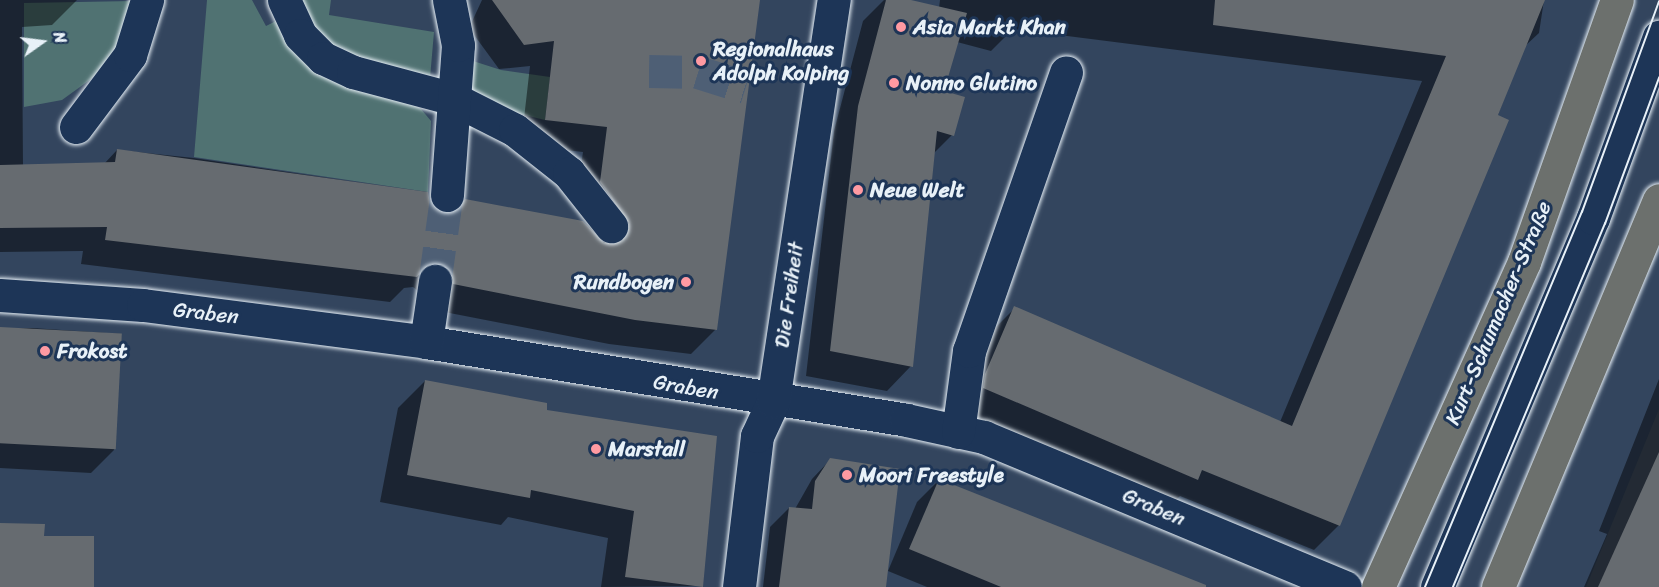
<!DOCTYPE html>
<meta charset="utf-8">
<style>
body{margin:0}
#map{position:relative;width:1659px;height:587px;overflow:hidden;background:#33455e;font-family:Sriracha,sans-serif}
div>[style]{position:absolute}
.built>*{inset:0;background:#425063}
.green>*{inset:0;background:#507272}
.shadow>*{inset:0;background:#0007}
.building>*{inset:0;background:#666b70;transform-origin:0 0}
.minor-tunnel>*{height:33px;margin-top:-16.5px;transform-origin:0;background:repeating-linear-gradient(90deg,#4e5f75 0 33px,transparent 0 49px)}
.roads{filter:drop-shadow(0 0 2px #e8f1f8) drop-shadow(0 0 2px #e8f1f8)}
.minor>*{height:33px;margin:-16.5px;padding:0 16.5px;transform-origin:16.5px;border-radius:16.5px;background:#1d3557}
.major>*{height:33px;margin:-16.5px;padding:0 16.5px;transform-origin:16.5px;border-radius:16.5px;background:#6c706d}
.tram>*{height:1.5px;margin:-0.75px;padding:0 0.75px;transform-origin:0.75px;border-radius:0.75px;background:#e8f1f8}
.dots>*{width:16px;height:16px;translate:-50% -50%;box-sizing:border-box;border:3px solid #1d3557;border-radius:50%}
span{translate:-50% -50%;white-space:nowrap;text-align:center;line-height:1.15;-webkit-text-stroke:6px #1d3557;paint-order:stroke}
.poi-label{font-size:21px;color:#e8f1f8;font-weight:700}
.left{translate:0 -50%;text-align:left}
.right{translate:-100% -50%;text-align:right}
.street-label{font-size:21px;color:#e8f1f8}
.north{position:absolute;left:12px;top:12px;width:60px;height:60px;-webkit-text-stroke:4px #1d3557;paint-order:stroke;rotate:76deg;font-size:16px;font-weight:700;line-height:24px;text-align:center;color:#e8f1f8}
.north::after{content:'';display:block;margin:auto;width:21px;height:27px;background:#e8f1f8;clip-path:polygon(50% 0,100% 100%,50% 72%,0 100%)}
</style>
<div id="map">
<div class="built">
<div style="clip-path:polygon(1659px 409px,1659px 587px,1586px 587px)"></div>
</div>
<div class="green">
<div style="clip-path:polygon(207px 0,252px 0,266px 26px,278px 20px,301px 57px,333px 81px,404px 98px,421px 109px,431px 121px,428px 192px,194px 157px)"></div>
<div style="clip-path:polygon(298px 0,331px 0,329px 15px,434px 32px,430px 78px,356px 58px,327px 46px,307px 26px)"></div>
<div style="clip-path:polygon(133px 1px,126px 32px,102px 71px,62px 100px,24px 107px,24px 3px)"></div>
<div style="clip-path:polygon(470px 60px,501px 70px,550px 77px,545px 120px,508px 111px,479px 99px,470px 85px)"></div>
</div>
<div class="shadow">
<div style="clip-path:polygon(0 0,77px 0,52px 25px,22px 27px,23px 166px,104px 164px,117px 150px,194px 158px,427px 193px,429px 205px,445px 215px,452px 214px,466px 200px,592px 231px,575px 207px,583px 152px,521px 145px,530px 66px,499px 69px,469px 28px,482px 0,758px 0,716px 329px,691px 354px,609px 344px,429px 309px,428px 299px,413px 287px,404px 288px,390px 302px,81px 264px,83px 251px,0 252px)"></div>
<div style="clip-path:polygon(884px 0,939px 8px,940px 0,1544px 0,1539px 33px,1524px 47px,1339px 525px,1314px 550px,1180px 496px,1172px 504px,959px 412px,990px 333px,1015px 308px,1280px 422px,1422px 81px,1013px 29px,991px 51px,957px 42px,943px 92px,952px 135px,933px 154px,911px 366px,887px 391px,806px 376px,834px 131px,863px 21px)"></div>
<div style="clip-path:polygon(32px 328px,121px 334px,114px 450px,91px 473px,0 468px,0 329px)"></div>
<div style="clip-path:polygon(1659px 379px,1659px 587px,1584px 587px,1607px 534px,1599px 531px)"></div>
<div style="clip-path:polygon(425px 381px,546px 411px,701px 586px,601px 587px,608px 538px,508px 517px,501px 525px,380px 502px,398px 408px)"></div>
<div style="clip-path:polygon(831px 459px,884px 587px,763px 587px,770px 527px,789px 508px,795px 509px,812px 479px)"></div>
<div style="clip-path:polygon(939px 480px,1202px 587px,927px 587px,888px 571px,917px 502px)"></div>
</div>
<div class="building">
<div style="clip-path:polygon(492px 0,760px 0,717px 330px,635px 320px,453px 284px,447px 267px,437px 262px,428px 264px,417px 277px,105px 240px,107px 227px,0 228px,0 165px,115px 162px,117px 149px,428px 192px,430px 204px,445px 214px,456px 212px,465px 199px,583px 221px,604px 243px,622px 241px,629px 223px,600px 182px,607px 127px,545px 120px,554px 41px,524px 45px)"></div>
<div style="clip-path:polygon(886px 0,911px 0,967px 13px,944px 91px,965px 97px,954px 136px,937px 131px,913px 367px,830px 351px,858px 106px)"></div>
<div style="clip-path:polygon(1215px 0,1545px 0,1498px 115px,1509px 120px,1340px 526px,1202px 470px,1198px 480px,983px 388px,985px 374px,1014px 306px,1292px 426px,1446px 56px,1213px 25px)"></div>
<div style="left:0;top:327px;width:122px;height:116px;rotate:3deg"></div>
<div style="clip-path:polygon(425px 380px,547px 403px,547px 410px,717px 436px,703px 587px,625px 577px,634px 511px,531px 490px,530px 498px,407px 475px)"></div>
<div style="clip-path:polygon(1659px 452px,1659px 587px,1598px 587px)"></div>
<div style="clip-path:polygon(830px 458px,900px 469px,886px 587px,779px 587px,789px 507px,812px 509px,815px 481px)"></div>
<div style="clip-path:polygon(939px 479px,1206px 585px,1206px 587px,1001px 587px,909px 549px)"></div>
<div style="clip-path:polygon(0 523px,45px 524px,44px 536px,94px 536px,94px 587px,0 587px)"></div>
</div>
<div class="minor-tunnel">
<div style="left:649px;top:71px;width:49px;rotate:1.2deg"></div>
<div style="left:698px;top:72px;width:50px;rotate:17.4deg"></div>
<div style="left:435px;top:281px;width:87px;rotate:-82.1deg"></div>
</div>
<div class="roads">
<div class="minor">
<div style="left:284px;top:0;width:38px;rotate:65deg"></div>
<div style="left:300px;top:35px;width:33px;rotate:45deg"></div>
<div style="left:323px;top:58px;width:33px;rotate:25deg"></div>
<div style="left:353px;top:72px;width:105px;rotate:15deg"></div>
<div style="left:454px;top:99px;width:68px;rotate:26.9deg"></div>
<div style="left:515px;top:130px;width:69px;rotate:38.5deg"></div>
<div style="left:569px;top:173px;width:68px;rotate:51.6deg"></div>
<div style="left:76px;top:127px;width:90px;rotate:-53.1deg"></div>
<div style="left:130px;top:55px;width:58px;rotate:-72.8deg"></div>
<div style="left:447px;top:195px;width:150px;rotate:-85.8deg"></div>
<div style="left:458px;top:45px;width:46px;rotate:-101.3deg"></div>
<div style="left:0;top:295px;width:143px;rotate:4deg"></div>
<div style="left:143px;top:305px;width:285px;rotate:7.4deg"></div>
<div style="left:426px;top:342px;width:486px;rotate:9.2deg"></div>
<div style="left:906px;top:420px;width:80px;rotate:12.3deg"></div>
<div style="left:984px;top:437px;width:391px;rotate:22.6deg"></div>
<div style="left:426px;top:342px;width:62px;rotate:-81.6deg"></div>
<div style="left:958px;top:432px;width:82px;rotate:-82.3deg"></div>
<div style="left:969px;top:351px;width:295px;rotate:-70.8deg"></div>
<div style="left:739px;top:587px;width:152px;rotate:-83.2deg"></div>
<div style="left:757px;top:436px;width:38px;rotate:-65deg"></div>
<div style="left:773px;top:401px;width:406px;rotate:-81.4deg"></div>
<div style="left:1437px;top:587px;width:401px;rotate:-67.1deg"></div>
<div style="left:1593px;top:218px;width:193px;rotate:-70deg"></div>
</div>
<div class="major">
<div style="left:1378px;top:587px;width:356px;rotate:-65.8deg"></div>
<div style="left:1524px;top:262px;width:278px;rotate:-70.5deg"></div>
<div style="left:1498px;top:587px;width:419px;rotate:-67.4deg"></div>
</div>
</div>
<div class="tram">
<div style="left:1425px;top:587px;width:407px;rotate:-67.3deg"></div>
<div style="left:1582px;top:212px;width:224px;rotate:-69.9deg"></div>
<div style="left:1453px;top:587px;width:394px;rotate:-67.3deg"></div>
<div style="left:1605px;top:224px;width:156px;rotate:-69.7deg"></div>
</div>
<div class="dots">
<div style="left:901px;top:27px;background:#ff9aa2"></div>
<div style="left:701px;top:61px;background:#ff9aa2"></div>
<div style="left:894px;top:83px;background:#ff9aa2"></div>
<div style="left:858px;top:190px;background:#ff9aa2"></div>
<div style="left:686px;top:282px;background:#ff9aa2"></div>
<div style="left:45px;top:351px;background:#ff9aa2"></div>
<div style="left:596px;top:449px;background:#ff9aa2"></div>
<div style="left:847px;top:475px;background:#ff9aa2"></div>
</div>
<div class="poi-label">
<span class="left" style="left:913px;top:27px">Asia Markt Khan</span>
<span class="left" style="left:713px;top:61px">Regionalhaus<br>Adolph Kolping</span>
<span class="left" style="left:906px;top:83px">Nonno Glutino</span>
<span class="left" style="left:870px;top:190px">Neue Welt</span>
<span class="right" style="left:674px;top:282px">Rundbogen</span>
<span class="left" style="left:57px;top:351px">Frokost</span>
<span class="left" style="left:608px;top:449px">Marstall</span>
<span class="left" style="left:859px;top:475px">Moori Freestyle</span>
</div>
<div class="street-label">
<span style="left:789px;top:295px;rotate:-82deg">Die Freiheit</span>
<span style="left:206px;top:313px;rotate:7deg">Graben</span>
<span style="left:1498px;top:313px;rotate:-67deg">Kurt-Schumacher-Straße</span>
<span style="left:686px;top:387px;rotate:10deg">Graben</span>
<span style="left:1154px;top:507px;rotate:23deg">Graben</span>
</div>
<div class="north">N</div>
</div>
